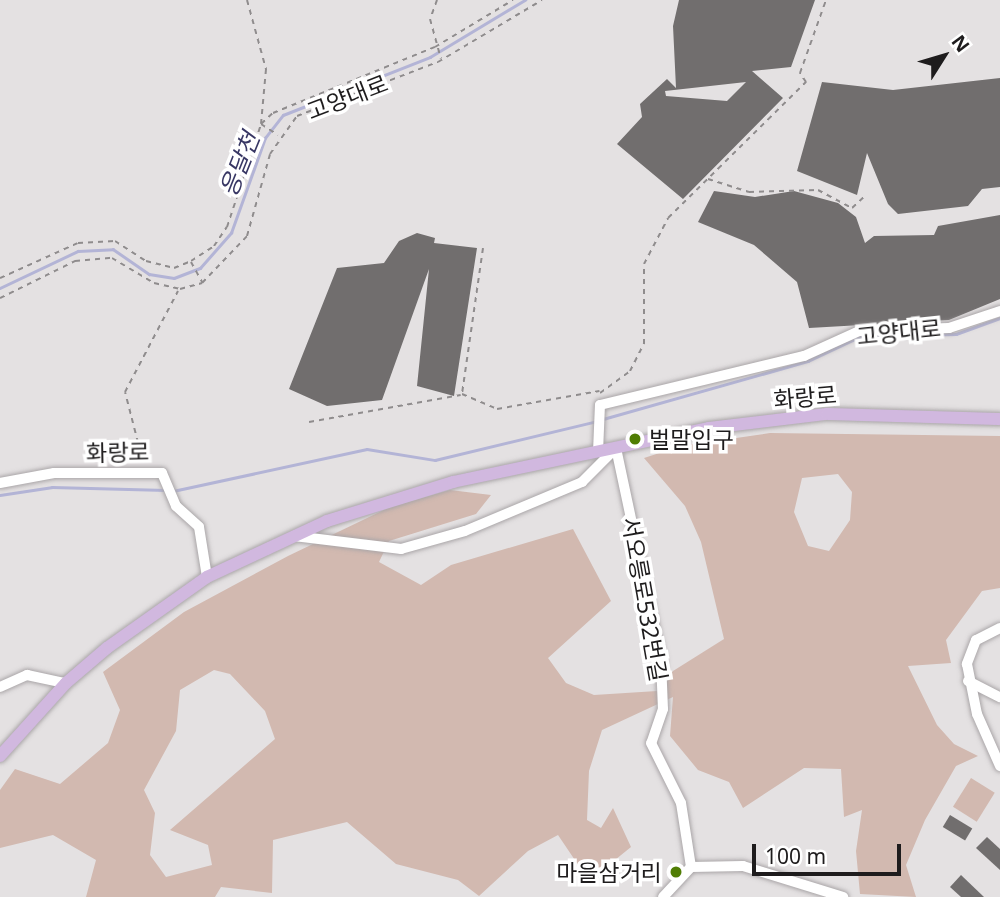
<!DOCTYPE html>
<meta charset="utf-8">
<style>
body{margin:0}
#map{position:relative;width:1000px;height:897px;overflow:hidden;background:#e4e1e2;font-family:"Noto Sans","Noto Sans KR",sans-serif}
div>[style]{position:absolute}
.green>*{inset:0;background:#d2b9b0;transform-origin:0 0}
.stream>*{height:2.5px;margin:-1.25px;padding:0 1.25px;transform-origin:1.25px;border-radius:1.25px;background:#b3b4d6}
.building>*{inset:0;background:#716e6e;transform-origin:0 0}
.path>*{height:2px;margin-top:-1px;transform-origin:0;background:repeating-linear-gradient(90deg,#8f8c8d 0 5px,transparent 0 10px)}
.roads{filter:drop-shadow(0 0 2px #aaa6a8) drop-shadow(0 0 2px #aaa6a8)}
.minor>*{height:10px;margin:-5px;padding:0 5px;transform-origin:5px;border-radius:5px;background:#fff}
.major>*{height:12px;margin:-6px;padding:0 6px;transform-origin:6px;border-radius:6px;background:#d1b8df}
.dots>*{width:19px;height:19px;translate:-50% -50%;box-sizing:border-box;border:4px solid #fff;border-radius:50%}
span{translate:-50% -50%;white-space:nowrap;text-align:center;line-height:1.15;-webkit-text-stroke:7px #fff;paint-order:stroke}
.street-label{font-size:23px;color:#1e1c1d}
.poi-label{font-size:23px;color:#1e1c1d}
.left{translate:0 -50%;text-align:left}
.right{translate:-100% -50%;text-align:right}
.water-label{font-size:24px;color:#383764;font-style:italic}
.north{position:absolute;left:909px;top:21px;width:70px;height:70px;-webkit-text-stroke:5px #fff;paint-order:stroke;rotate:53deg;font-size:19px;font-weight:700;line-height:28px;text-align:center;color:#1e1c1d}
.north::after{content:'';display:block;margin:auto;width:24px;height:32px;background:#1e1c1d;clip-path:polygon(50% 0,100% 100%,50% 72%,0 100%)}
.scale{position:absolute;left:752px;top:844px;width:149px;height:32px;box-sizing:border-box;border:4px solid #1e1c1d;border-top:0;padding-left:9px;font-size:21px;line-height:24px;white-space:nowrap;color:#1e1c1d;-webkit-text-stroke:5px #fff;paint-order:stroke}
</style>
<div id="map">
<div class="green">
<div style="clip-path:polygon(evenodd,770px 433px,1000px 436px,1000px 588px,982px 591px,946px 640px,951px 663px,908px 666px,937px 725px,954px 744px,978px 756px,956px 766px,925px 820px,906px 865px,916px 897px,860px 894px,856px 851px,862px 810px,844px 817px,841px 769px,804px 768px,743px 808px,729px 782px,698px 770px,670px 736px,673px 697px,602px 730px,589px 771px,587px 820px,601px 828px,613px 808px,631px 847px,589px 881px,558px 835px,528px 851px,479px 896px,458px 880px,396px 864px,347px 822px,273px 840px,272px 893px,221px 887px,215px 897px,86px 897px,96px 860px,53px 835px,0 848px,0 790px,15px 769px,60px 784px,108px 743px,120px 710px,103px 672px,184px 612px,288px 556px,390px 507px,450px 490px,491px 495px,476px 514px,389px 541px,379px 562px,421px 585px,451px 565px,573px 529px,611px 601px,548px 658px,566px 683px,594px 695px,657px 691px,673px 671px,724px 639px,701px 542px,685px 506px,644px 458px,681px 446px,770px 433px,838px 474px,852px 492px,850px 520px,829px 551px,808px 546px,794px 512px,802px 478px,838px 474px,770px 433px,214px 670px,230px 674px,265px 711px,275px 739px,170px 830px,208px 845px,212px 865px,166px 877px,150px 855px,155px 813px,144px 790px,176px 731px,180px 690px,214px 670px)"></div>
<div style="left:971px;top:778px;width:28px;height:34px;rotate:32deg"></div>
</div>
<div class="stream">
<div style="left:0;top:288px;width:86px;rotate:-25.4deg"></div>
<div style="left:78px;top:251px;width:35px;rotate:-3deg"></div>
<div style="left:113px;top:249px;width:44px;rotate:34.8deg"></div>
<div style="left:149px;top:274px;width:25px;rotate:9deg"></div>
<div style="left:174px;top:278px;width:28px;rotate:-21deg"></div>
<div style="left:200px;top:268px;width:47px;rotate:-48.5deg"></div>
<div style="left:231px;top:233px;width:101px;rotate:-70.3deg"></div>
<div style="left:265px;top:138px;width:29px;rotate:-52deg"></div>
<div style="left:283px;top:115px;width:158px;rotate:-21.5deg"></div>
<div style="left:430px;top:57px;width:111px;rotate:-31deg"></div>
<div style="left:603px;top:419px;width:213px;rotate:-15.8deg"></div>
<div style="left:808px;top:361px;width:59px;rotate:-25.3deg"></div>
<div style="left:861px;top:336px;width:95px;rotate:-1.2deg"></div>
<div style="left:956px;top:334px;width:47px;rotate:-20deg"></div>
<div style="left:173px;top:491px;width:198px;rotate:-12.2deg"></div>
<div style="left:367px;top:449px;width:69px;rotate:9.2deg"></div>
<div style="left:435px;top:460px;width:167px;rotate:-13.5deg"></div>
<div style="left:0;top:495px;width:53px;rotate:-8.7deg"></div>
<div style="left:52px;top:487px;width:114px;rotate:1.5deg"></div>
</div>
<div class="building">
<div style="clip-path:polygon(evenodd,679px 0,815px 0,791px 67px,752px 71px,783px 98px,683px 199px,617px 144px,642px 117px,640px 104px,667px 79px,676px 88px,673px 26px,679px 0,746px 82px,727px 101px,666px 96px,665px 91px,746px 82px)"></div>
<div style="clip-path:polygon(1000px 78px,1000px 187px,982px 189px,968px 206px,898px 214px,888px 204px,867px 153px,857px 195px,797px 171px,822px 82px,893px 90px)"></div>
<div style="clip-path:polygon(714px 191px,755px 197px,794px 191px,838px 203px,856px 217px,865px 243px,874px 236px,934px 235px,938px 226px,1000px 215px,1000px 299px,949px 320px,809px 328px,797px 282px,754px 245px,698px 222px)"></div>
<div style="clip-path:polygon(417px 233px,435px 238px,434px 243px,477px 248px,454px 396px,417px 386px,429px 269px,382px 400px,327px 406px,289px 389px,337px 268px,384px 263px,399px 241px)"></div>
<div style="left:950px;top:815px;width:26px;height:14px;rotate:31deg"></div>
<div style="clip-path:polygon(987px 837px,1000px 849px,1000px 870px,976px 848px)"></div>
<div style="clip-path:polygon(961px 875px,984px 897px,961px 897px,950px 887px)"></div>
</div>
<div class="path">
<div style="left:247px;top:0;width:72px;rotate:74.6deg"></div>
<div style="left:266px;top:69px;width:55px;rotate:95.2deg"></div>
<div style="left:261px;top:124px;width:20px;rotate:33deg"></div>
<div style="left:437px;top:0;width:20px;rotate:110deg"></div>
<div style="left:430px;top:19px;width:41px;rotate:74.6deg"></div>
<div style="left:708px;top:179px;width:43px;rotate:17.6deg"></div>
<div style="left:749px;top:192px;width:69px;rotate:-1.7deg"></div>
<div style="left:818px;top:190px;width:38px;rotate:28deg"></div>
<div style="left:852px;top:208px;width:18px;rotate:-43deg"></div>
<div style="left:483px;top:248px;width:148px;rotate:98.2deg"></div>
<div style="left:462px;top:394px;width:38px;rotate:23deg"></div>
<div style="left:497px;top:409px;width:104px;rotate:-10deg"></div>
<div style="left:191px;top:262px;width:23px;rotate:61deg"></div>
<div style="left:0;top:278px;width:85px;rotate:-24.2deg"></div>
<div style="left:78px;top:243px;width:37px;rotate:-3deg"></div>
<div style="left:115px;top:241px;width:37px;rotate:33deg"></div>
<div style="left:146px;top:261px;width:29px;rotate:14deg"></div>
<div style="left:174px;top:268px;width:18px;rotate:-22deg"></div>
<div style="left:191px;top:261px;width:27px;rotate:-33deg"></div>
<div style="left:214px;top:246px;width:23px;rotate:-56deg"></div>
<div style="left:227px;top:227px;width:108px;rotate:-71.7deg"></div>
<div style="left:261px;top:124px;width:16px;rotate:-43deg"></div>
<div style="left:273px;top:113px;width:175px;rotate:-22.2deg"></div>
<div style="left:435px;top:47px;width:91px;rotate:-31.1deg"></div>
<div style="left:0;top:298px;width:84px;rotate:-26.3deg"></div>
<div style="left:75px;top:261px;width:37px;rotate:-5deg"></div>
<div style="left:112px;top:258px;width:49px;rotate:30.8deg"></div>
<div style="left:154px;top:283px;width:27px;rotate:13deg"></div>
<div style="left:180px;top:289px;width:23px;rotate:-15deg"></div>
<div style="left:202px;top:283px;width:65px;rotate:-46.2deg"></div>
<div style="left:247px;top:236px;width:85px;rotate:-74.3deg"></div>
<div style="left:270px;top:154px;width:47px;rotate:-54.6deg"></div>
<div style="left:297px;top:116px;width:151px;rotate:-21deg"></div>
<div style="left:438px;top:62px;width:121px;rotate:-30.8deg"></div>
<div style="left:600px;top:393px;width:37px;rotate:-36deg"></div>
<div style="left:630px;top:371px;width:30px;rotate:-63deg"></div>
<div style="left:644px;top:344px;width:80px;rotate:-90deg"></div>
<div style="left:644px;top:264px;width:52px;rotate:-62.4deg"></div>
<div style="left:668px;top:218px;width:194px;rotate:-44.6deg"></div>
<div style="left:806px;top:82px;width:11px;rotate:-124deg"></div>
<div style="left:800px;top:73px;width:77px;rotate:-70.4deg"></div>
<div style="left:309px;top:422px;width:154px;rotate:-10.1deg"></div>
<div style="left:143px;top:462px;width:72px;rotate:-104.4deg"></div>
<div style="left:125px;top:392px;width:114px;rotate:-62.3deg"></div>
</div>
<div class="roads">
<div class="minor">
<div style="left:616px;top:448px;width:217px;rotate:78deg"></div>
<div style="left:661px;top:660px;width:49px;rotate:87.7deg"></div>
<div style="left:663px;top:709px;width:36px;rotate:109deg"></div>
<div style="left:651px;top:743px;width:67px;rotate:63.4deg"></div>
<div style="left:681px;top:803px;width:65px;rotate:81.1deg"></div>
<div style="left:691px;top:867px;width:41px;rotate:133deg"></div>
<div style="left:598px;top:452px;width:47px;rotate:-87.6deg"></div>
<div style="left:600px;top:405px;width:210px;rotate:-13.5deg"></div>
<div style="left:804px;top:356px;width:60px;rotate:-24.4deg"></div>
<div style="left:859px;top:331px;width:90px;rotate:-1.9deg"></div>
<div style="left:949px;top:328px;width:54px;rotate:-18.4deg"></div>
<div style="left:0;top:483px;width:55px;rotate:-10.5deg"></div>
<div style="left:54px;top:473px;width:108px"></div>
<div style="left:162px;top:473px;width:36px;rotate:67deg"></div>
<div style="left:176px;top:506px;width:31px;rotate:42deg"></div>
<div style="left:199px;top:527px;width:51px;rotate:80.9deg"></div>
<div style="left:294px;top:536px;width:108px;rotate:6.9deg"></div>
<div style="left:401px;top:549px;width:66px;rotate:-15.7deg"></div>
<div style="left:465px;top:531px;width:127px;rotate:-22.7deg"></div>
<div style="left:582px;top:482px;width:48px;rotate:-45deg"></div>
<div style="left:1000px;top:628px;width:27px;rotate:153deg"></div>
<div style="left:976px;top:640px;width:26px;rotate:111deg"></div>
<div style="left:967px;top:664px;width:51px;rotate:78.7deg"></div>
<div style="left:977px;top:714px;width:57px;rotate:66.1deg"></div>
<div style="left:968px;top:681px;width:36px;rotate:27deg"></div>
<div style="left:0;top:687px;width:30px;rotate:-24deg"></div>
<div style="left:27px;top:675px;width:40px;rotate:12deg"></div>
<div style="left:691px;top:867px;width:52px;rotate:-1.1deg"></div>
<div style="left:743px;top:866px;width:105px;rotate:17.2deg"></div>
</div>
<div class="major">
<div style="left:0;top:756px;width:98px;rotate:-47.9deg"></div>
<div style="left:66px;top:683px;width:54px;rotate:-40.5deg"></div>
<div style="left:107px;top:648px;width:123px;rotate:-35.4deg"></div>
<div style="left:207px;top:577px;width:132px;rotate:-25deg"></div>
<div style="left:327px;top:521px;width:132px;rotate:-17.2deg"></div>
<div style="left:453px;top:482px;width:262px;rotate:-11.9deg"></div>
<div style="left:709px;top:428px;width:119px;rotate:-6.8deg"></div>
<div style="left:827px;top:414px;width:173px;rotate:1.7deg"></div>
</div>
</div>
<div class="dots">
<div style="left:635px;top:439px;background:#507d04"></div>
<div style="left:676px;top:872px;background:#507d04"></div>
</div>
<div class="street-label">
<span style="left:347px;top:97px;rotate:-21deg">고양대로</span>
<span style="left:899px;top:332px;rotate:-6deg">고양대로</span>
<span style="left:805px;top:397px;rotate:-5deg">화랑로</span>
<span style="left:118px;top:452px;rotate:-1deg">화랑로</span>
<span style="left:645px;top:599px;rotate:80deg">서오릉로532번길</span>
</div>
<div class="poi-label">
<span class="left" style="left:649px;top:439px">벌말입구</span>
<span class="right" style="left:662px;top:872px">마을삼거리</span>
</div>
<div class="water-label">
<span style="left:239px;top:164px;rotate:-68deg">응달천</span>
</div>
<div class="north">N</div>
<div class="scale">100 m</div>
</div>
